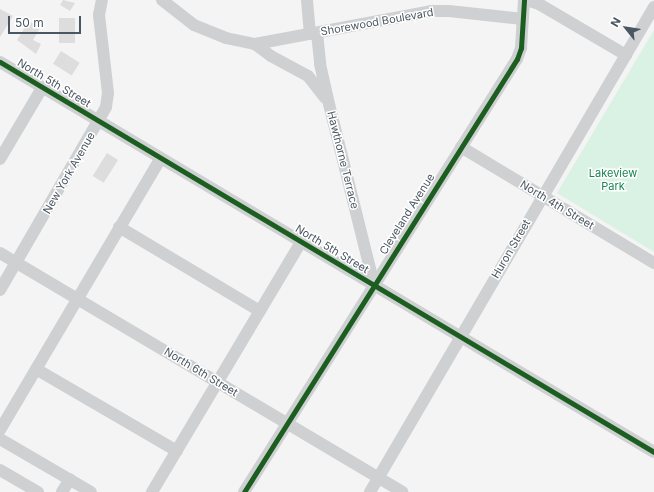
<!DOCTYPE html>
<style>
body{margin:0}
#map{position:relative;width:654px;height:492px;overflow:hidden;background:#f4f4f4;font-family:Inter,sans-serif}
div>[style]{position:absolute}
.green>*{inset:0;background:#d9f2e3}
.building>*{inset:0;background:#ddddde;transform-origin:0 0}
.minor>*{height:12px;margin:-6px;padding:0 6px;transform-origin:6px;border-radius:6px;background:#ced0d2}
.cycleway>*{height:5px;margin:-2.5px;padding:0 2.5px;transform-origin:2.5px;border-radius:2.5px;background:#1b5e20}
span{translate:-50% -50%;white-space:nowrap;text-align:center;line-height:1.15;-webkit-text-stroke:3px #fff;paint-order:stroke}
.street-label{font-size:11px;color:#4a5661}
.park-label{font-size:11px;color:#17864f}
.north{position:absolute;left:606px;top:8px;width:40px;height:40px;-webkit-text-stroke:3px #fff;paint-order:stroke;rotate:300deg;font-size:11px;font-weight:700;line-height:16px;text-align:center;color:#4a5661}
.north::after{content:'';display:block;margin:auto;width:14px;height:18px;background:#4a5661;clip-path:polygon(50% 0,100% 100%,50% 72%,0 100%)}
.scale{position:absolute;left:8px;top:16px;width:73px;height:18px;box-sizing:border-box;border:2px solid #4a5661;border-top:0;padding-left:5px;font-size:12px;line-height:14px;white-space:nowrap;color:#4a5661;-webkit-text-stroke:3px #fff;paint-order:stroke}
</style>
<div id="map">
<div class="green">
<div style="clip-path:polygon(654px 30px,654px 252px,557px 193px)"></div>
</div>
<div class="building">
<div style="clip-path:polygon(63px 0,75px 3px,70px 11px,60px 5px)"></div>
<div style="clip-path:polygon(0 9px,13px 16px,0 37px)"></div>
<div style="left:59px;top:18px;width:16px;height:25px"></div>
<div style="clip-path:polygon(29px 21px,40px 28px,33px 40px,41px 44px,36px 54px,17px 40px)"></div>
<div style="left:61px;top:51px;width:22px;height:15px;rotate:32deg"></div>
<div style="left:107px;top:153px;width:13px;height:27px;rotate:32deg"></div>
</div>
<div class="minor">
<div style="left:162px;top:0;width:41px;rotate:38deg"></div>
<div style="left:194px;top:25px;width:35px;rotate:22deg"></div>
<div style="left:226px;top:38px;width:30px;rotate:12deg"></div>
<div style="left:255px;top:44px;width:20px;rotate:37deg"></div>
<div style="left:271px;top:56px;width:42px;rotate:28.4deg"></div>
<div style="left:308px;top:76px;width:28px;rotate:52deg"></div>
<div style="left:307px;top:0;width:34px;rotate:85deg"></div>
<div style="left:526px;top:0;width:14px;rotate:17deg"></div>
<div style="left:539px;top:4px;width:101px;rotate:30.4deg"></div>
<div style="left:317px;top:33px;width:31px;rotate:84deg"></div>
<div style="left:320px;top:64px;width:41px;rotate:77.3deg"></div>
<div style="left:329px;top:104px;width:187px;rotate:76deg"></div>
<div style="left:255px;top:44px;width:179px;rotate:-10.6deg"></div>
<div style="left:431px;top:11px;width:18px"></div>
<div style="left:449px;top:11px;width:74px;rotate:6.2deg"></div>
<div style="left:0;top:62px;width:761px;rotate:30.81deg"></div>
<div style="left:461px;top:147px;width:225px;rotate:31deg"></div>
<div style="left:0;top:159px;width:82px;rotate:-59.4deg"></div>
<div style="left:119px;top:227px;width:164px;rotate:30.8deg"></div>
<div style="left:0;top:253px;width:468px;rotate:30.7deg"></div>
<div style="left:0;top:290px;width:211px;rotate:-59.9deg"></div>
<div style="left:106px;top:107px;width:14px;rotate:-82deg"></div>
<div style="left:108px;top:93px;width:79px;rotate:-96.6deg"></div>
<div style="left:99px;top:15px;width:15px;rotate:-79deg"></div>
<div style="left:36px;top:369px;width:163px;rotate:30.2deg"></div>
<div style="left:0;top:430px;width:315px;rotate:-59.4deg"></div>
<div style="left:0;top:439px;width:105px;rotate:30.2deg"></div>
<div style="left:0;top:470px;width:44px;rotate:30.1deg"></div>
<div style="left:62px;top:492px;width:15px;rotate:-58deg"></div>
<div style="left:152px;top:492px;width:291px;rotate:-59.2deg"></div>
<div style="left:244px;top:492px;width:512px;rotate:-57.77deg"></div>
<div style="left:517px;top:59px;width:12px;rotate:-70deg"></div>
<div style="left:521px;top:48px;width:48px;rotate:-86.4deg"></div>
<div style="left:370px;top:492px;width:562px;rotate:-59.65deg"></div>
</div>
<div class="cycleway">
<div style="left:0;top:62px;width:761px;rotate:30.81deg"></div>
<div style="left:244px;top:492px;width:512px;rotate:-57.77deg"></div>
<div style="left:517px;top:59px;width:12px;rotate:-70deg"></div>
<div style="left:521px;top:48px;width:48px;rotate:-86.4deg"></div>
</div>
<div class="street-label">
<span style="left:377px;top:22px;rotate:-10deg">Shorewood Boulevard</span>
<span style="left:54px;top:83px;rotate:31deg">North 5th Street</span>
<span style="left:343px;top:160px;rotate:76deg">Hawthorne Terrace</span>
<span style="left:69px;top:173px;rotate:-60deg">New York Avenue</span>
<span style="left:557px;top:205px;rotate:31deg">North 4th Street</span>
<span style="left:407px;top:214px;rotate:-58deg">Cleveland Avenue</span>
<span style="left:332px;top:249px;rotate:31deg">North 5th Street</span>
<span style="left:511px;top:249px;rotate:-60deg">Huron Street</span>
<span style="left:201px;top:372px;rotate:31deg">North 6th Street</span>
</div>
<div class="park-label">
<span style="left:613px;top:180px">Lakeview<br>Park</span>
</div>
<div class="north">N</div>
<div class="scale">50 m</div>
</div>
